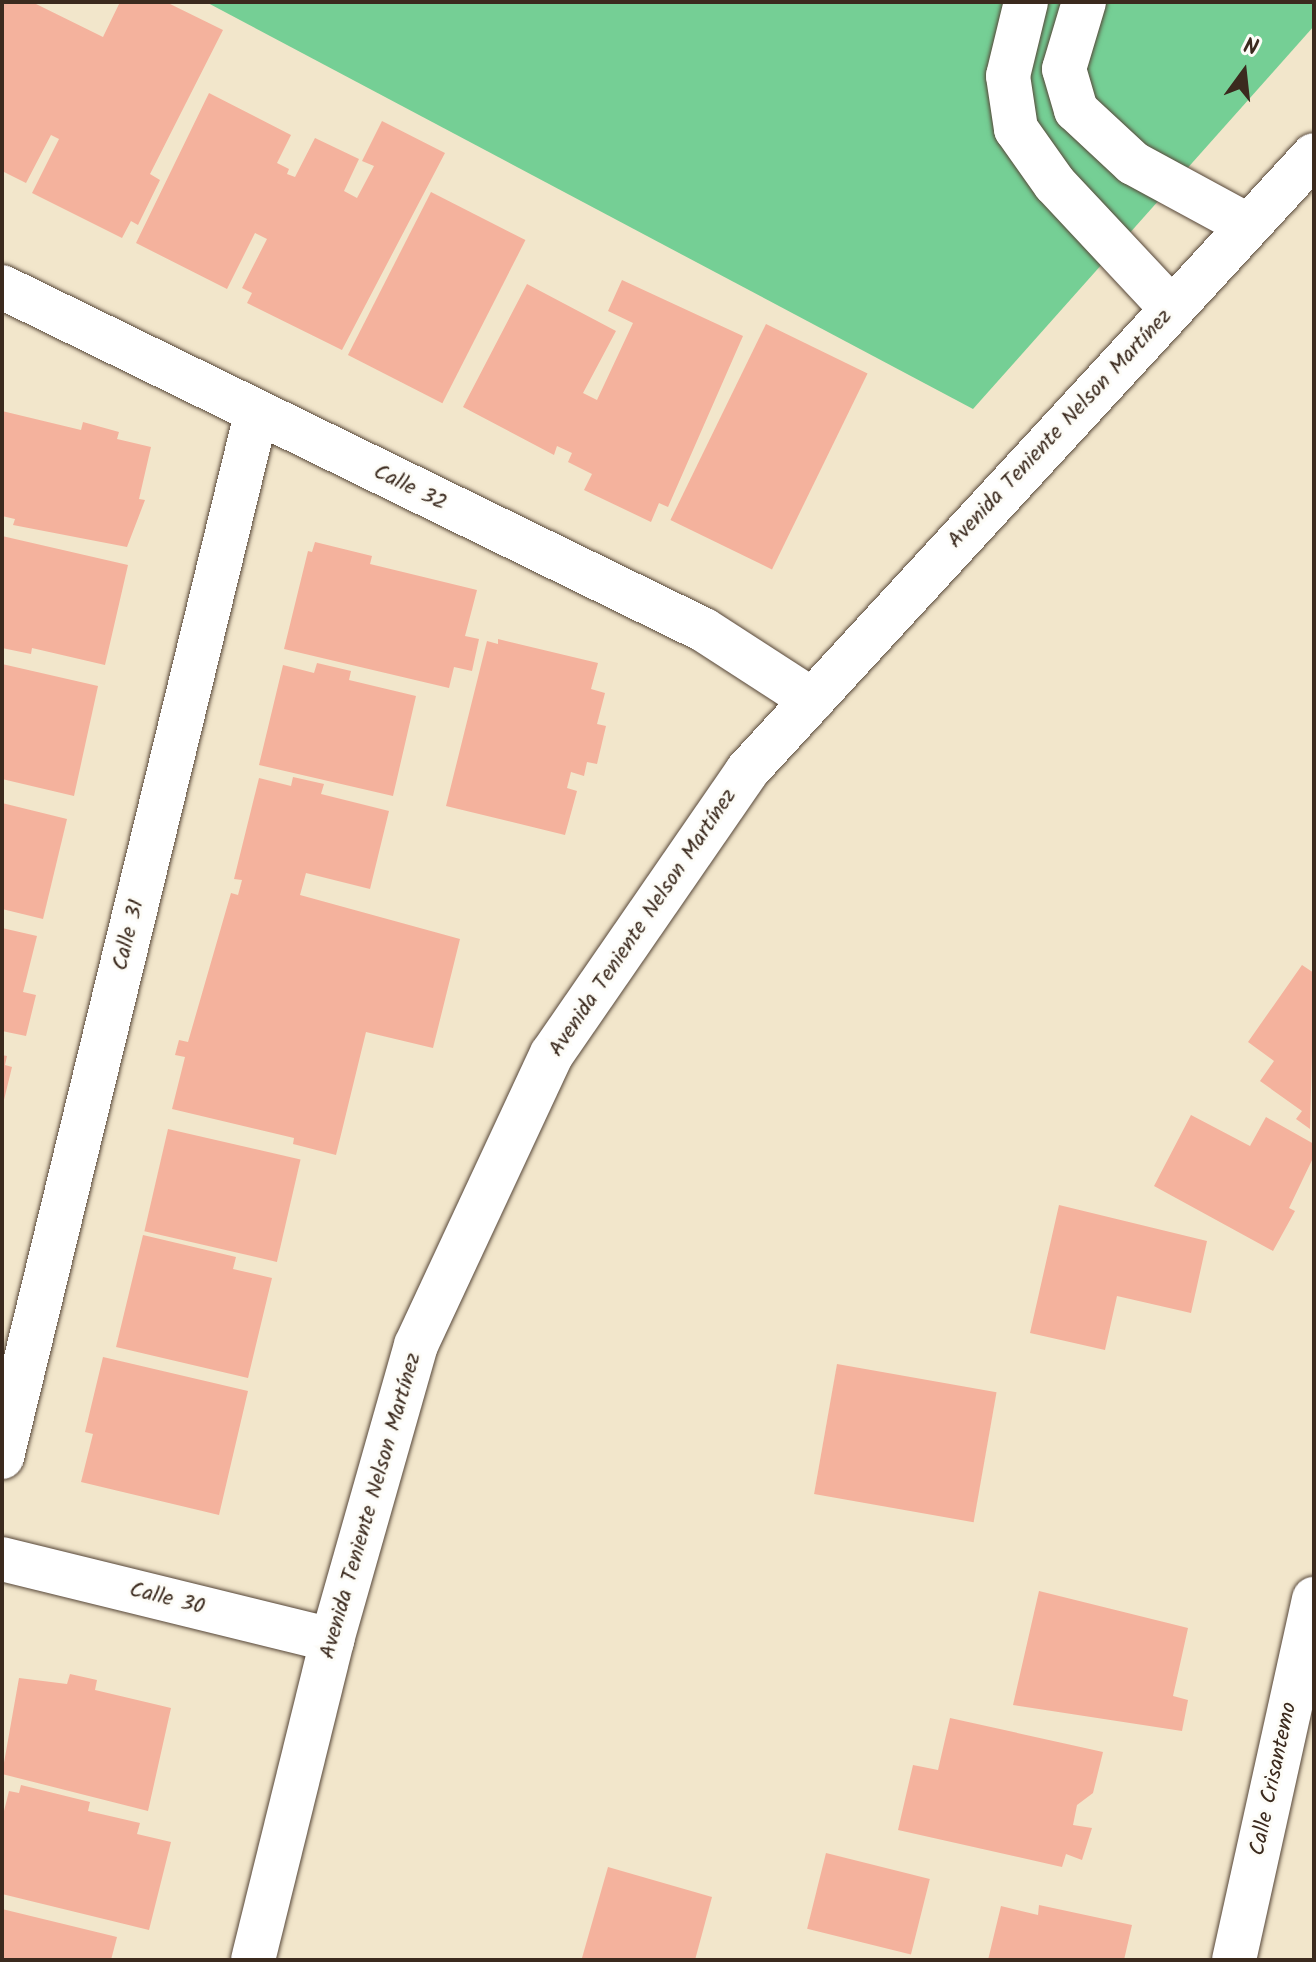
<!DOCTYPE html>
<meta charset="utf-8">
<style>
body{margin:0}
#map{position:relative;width:1316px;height:1962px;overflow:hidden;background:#f2e6cb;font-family:Kalam,sans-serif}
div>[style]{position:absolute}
.green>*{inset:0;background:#75cf95}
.building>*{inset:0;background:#f4b29d;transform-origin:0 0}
.roads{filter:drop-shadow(0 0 2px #564638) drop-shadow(0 0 2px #564638)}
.minor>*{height:44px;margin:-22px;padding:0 22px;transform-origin:22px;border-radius:22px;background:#fff}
span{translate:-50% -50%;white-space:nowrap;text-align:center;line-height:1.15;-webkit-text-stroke:6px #fdfcf7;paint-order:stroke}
.street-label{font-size:22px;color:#3b2a1e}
.frame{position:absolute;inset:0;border:4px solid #3b2a1e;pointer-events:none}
.north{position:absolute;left:1204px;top:32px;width:80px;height:80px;-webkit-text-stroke:6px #fdfcf7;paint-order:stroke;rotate:15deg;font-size:22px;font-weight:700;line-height:32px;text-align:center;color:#3b2a1e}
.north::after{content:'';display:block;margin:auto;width:28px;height:36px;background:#3b2a1e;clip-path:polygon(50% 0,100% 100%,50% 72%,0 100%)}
</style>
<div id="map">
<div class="green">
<div style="clip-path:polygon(206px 2px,1314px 2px,1314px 26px,973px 409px)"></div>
</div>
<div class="building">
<div style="clip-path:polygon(3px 2px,32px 2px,103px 37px,120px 2px,166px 2px,223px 30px,150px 174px,160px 180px,138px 225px,131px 221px,122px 238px,32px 193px,59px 139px,51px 135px,26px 183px,2px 171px)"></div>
<div style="clip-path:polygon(209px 93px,291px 135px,277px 163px,289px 169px,287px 174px,295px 177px,315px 138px,359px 159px,344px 191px,357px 198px,374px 166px,362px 161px,382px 121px,445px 153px,342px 350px,247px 303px,252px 293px,242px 288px,267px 239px,255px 233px,227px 289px,136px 243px)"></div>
<div style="left:431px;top:192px;width:106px;height:183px;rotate:27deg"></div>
<div style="clip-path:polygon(622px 280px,743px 336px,668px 507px,659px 503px,651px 522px,584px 490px,592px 474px,568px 462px,572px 453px,557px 446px,554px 455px,463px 407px,527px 284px,616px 331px,583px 393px,597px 400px,633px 323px,608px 311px)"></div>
<div style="left:766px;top:324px;width:113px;height:218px;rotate:26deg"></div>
<div style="clip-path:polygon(2px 411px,81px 430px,83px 422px,119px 432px,117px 439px,151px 447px,139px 499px,145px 500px,127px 547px,13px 525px,15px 519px,2px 516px)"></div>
<div style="clip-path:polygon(2px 536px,128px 565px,105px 665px,32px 648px,31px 654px,2px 648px)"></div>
<div style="clip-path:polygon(315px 542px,372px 556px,370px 564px,477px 590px,465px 636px,479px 639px,472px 671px,454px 667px,449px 688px,284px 649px,308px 551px,312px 552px)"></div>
<div style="clip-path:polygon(498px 639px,598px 663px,591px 689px,605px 693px,597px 724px,606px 726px,597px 764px,587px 762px,584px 776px,571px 772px,567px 788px,577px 791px,565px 835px,446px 806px,487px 641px,498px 644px)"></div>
<div style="clip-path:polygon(317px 663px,351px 671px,349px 680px,416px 696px,393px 796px,259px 765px,283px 665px,314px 673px)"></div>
<div style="clip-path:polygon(2px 664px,98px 686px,74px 796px,2px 779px)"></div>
<div style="clip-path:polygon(293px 777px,324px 784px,321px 794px,389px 811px,370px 889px,306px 873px,300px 895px,460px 939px,433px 1048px,366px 1032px,336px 1155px,293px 1144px,294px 1138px,172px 1109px,185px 1057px,175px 1055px,179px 1040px,188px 1042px,231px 893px,238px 895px,242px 880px,234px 879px,259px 778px,291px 786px)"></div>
<div style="clip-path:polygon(2px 803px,67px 819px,43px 919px,2px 909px)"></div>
<div style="clip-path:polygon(2px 928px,37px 936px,23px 992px,36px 995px,26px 1036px,2px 1031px)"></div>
<div style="clip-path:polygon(1302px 965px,1314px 973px,1310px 1129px,1296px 1119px,1302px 1111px,1260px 1081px,1274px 1061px,1248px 1042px)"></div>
<div style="clip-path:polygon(2px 1055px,7px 1056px,5px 1065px,12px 1067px,3px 1104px)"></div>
<div style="clip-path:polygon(1191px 1115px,1250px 1146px,1266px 1117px,1314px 1144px,1314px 1156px,1289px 1208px,1295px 1211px,1273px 1251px,1154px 1186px)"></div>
<div style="left:168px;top:1129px;width:136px;height:105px;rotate:13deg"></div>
<div style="clip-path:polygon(1059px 1205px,1207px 1241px,1191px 1313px,1117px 1296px,1105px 1350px,1030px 1333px)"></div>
<div style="clip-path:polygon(143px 1235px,236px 1257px,233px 1269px,272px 1278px,248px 1378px,116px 1347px)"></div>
<div style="clip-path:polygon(103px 1357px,248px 1391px,219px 1515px,81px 1482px,93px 1434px,85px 1432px)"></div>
<div style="left:837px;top:1364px;width:162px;height:132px;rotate:10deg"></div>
<div style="clip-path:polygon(1039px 1591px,1188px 1628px,1173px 1696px,1188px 1700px,1182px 1731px,1013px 1705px)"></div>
<div style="clip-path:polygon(70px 1674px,97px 1680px,95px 1690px,171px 1708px,148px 1811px,2px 1774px,19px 1678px,67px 1684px)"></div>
<div style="clip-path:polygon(950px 1718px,1103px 1752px,1093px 1793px,1077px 1805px,1073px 1825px,1092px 1828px,1082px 1860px,1066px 1854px,1062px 1867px,898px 1830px,913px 1765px,938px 1770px)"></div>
<div style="clip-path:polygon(21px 1785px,90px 1802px,88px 1811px,140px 1823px,137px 1834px,171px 1842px,149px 1930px,2px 1894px,2px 1819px,9px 1791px,19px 1793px)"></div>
<div style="left:826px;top:1853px;width:107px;height:78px;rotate:14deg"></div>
<div style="clip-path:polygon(608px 1867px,712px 1897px,695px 1960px,582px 1958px)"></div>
<div style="clip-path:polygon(1039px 1905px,1132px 1925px,1124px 1960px,988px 1960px,1001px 1906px,1038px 1915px)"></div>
<div style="clip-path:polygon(2px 1909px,117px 1937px,111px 1960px,2px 1960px)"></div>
</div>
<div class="roads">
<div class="minor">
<div style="left:1026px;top:2px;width:76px;rotate:103.7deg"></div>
<div style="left:1008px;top:76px;width:54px;rotate:81.4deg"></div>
<div style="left:1016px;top:129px;width:67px;rotate:54.7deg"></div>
<div style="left:1055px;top:184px;width:170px;rotate:46.9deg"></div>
<div style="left:1084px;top:2px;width:70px;rotate:106.6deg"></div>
<div style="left:1064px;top:69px;width:43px;rotate:73.7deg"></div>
<div style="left:1076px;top:110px;width:78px;rotate:42.9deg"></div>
<div style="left:1133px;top:163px;width:130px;rotate:28.5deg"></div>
<div style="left:2px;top:287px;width:781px;rotate:26.04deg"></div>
<div style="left:704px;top:630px;width:129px;rotate:32.9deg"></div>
<div style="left:2px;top:1457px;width:1073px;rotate:-76.31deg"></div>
<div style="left:2px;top:1559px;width:340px;rotate:13.8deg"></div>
<div style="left:253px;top:1960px;width:330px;rotate:-76.1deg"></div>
<div style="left:332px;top:1640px;width:307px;rotate:-74.1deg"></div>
<div style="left:416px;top:1345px;width:321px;rotate:-65deg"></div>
<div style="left:552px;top:1054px;width:344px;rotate:-55.4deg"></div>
<div style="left:747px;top:771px;width:837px;rotate:-47.37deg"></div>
<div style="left:1234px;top:1960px;width:370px;rotate:-77.5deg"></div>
</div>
</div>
<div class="street-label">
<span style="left:1060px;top:429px;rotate:-47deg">Avenida Teniente Nelson Martínez</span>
<span style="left:410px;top:488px;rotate:26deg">Calle 32</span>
<span style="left:643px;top:923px;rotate:-56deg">Avenida Teniente Nelson Martínez</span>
<span style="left:129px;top:935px;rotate:-76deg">Calle 31</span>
<span style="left:371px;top:1506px;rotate:-74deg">Avenida Teniente Nelson Martínez</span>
<span style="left:167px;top:1599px;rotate:14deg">Calle 30</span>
<span style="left:1274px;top:1779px;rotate:-78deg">Calle Crisantemo</span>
</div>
<div class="frame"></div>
<div class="north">N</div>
</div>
